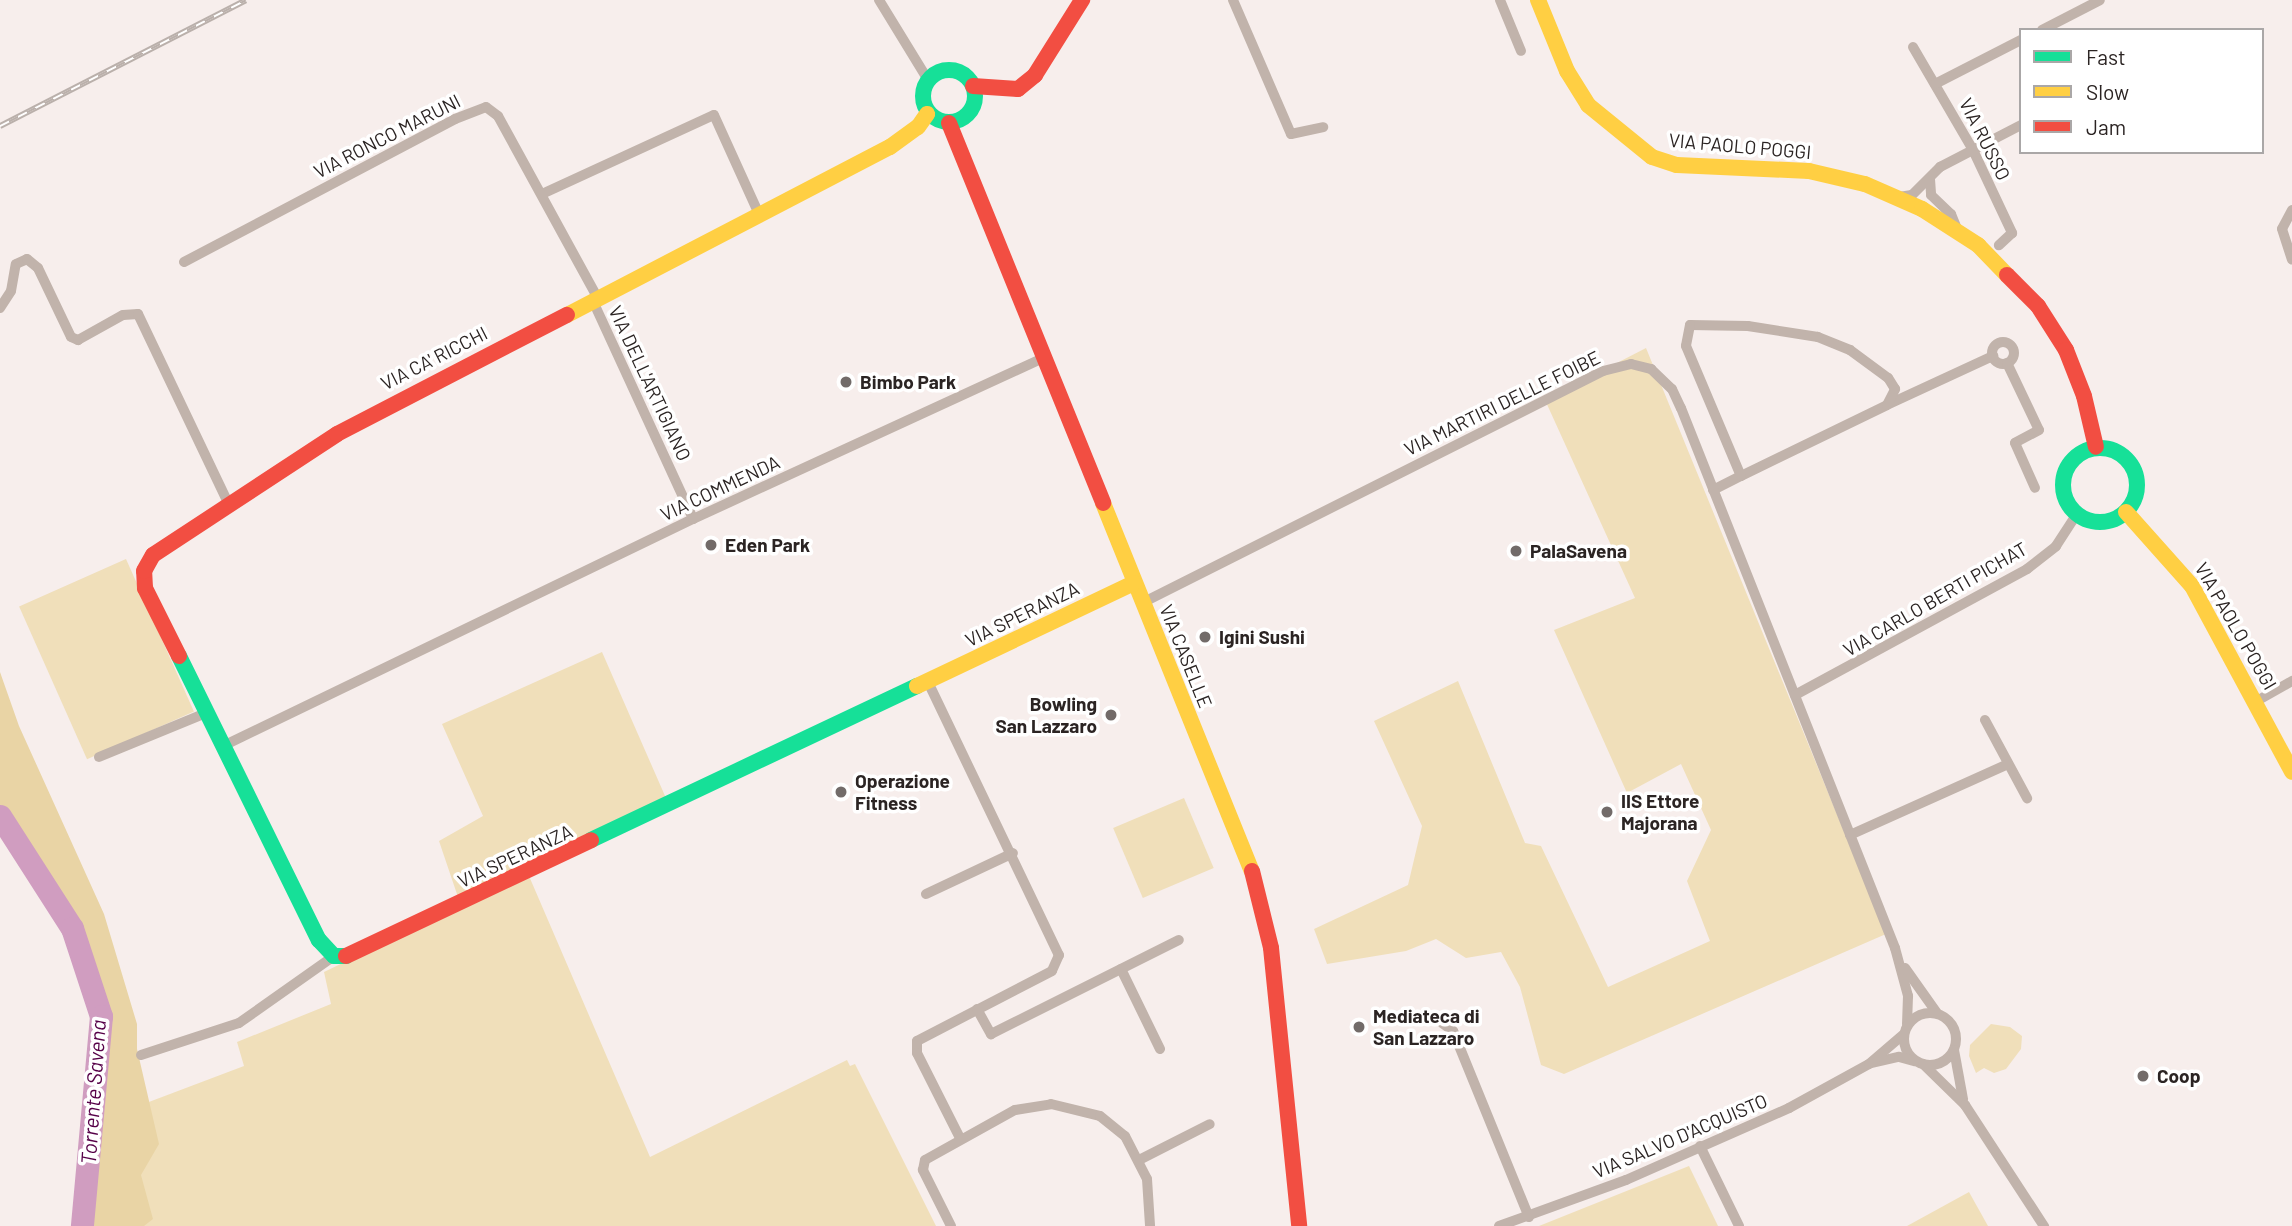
<!DOCTYPE html>
<style>
body{margin:0}
#map{position:relative;width:2292px;height:1226px;overflow:hidden;background:#f7eeec;font-family:Barlow,sans-serif}
div>[style]{position:absolute}
.green>*{inset:0;background:#f0dfba;transform-origin:0 0}
.forest>*{inset:0;background:#e9d4a5}
.river>*{height:23px;margin:-11.5px;padding:0 11.5px;transform-origin:11.5px;border-radius:11.5px;background:#d09dc0}
.street>*{height:10px;margin:-5px;padding:0 5px;transform-origin:5px;border-radius:5px;background:#c1b3ab}
.street>.ring{margin:-5px;padding:0;box-sizing:content-box;background:none;border:10px solid #c1b3ab;border-radius:50%}
.fast>*{height:16px;margin:-8px;padding:0 8px;transform-origin:8px;border-radius:8px;background:#16e098}
.fast>.ring{margin:-8px;padding:0;box-sizing:content-box;background:none;border:16px solid #16e098;border-radius:50%}
.slow>*{height:16px;margin:-8px;padding:0 8px;transform-origin:8px;border-radius:8px;background:#ffcf43}
.jam>*{height:16px;margin:-8px;padding:0 8px;transform-origin:8px;border-radius:8px;background:#f24e42}
.rail>*{height:6px;margin-top:-3px;transform-origin:0;background:repeating-linear-gradient(90deg,#fff 0 10px,#bab0ab 0 20px);box-sizing:border-box;border-block:2px solid #bab0ab}
.dots>*{width:19px;height:19px;translate:-50% -50%;box-sizing:border-box;border:4px solid #fff;border-radius:50%}
span{translate:-50% -50%;white-space:nowrap;text-align:center;line-height:1.15;-webkit-text-stroke:7px #fff;paint-order:stroke}
.street-label{font-size:19px;color:#2b2423}
.poi-label{font-size:19px;color:#2b2423;font-weight:700}
.left{translate:0 -50%;text-align:left}
.right{translate:-100% -50%;text-align:right}
.water-label{font-size:21px;color:#560048;font-style:italic}
.legend{position:absolute;left:2019px;top:28px;width:245px;height:126px;box-sizing:border-box;background:#fff;border:2px solid #aaa7a7;margin:0;padding:9px 12px;list-style:none;font-size:21px;color:#2b2423}
.legend li{display:flex;align-items:center;gap:14px;height:35px}
.legend b{width:35px;border:2px solid #aaa7a7}
</style>
<div id="map">
<div class="green">
<div style="clip-path:polygon(1646px 348px,1886px 934px,1564px 1074px,1541px 1065px,1520px 987px,1501px 952px,1466px 958px,1436px 939px,1406px 951px,1327px 964px,1314px 929px,1408px 885px,1422px 826px,1374px 721px,1458px 681px,1525px 843px,1541px 846px,1608px 987px,1710px 941px,1687px 881px,1711px 830px,1681px 764px,1627px 793px,1554px 630px,1635px 598px,1545px 400px)"></div>
<div style="left:126px;top:559px;width:167px;height:117px;rotate:66deg"></div>
<div style="clip-path:polygon(602px 652px,669px 805px,529px 876px,650px 1157px,847px 1060px,850px 1066px,855px 1064px,936px 1226px,125px 1226px,133px 1108px,244px 1066px,237px 1042px,331px 1004px,324px 972px,461px 906px,439px 841px,483px 816px,442px 724px)"></div>
<div style="left:1184px;top:798px;width:76px;height:77px;rotate:67deg"></div>
<div style="clip-path:polygon(1991px 1024px,2010px 1027px,2022px 1036px,2021px 1049px,2006px 1069px,1994px 1073px,1984px 1068px,1976px 1073px,1969px 1056px,1970px 1045px)"></div>
<div style="clip-path:polygon(1689px 1166px,1718px 1226px,1539px 1226px)"></div>
<div style="clip-path:polygon(1969px 1192px,1988px 1226px,1907px 1226px)"></div>
</div>
<div class="forest">
<div style="clip-path:polygon(0 672px,19px 726px,104px 914px,137px 1024px,137px 1049px,159px 1144px,141px 1175px,153px 1219px,144px 1226px,82px 1226px,101px 1016px,72px 928px,0 816px)"></div>
</div>
<div class="river">
<div style="left:0;top:816px;width:133px;rotate:57.3deg"></div>
<div style="left:72px;top:928px;width:93px;rotate:71.8deg"></div>
<div style="left:101px;top:1016px;width:211px;rotate:95.2deg"></div>
</div>
<div class="street">
<div style="left:879px;top:0;width:94px;rotate:58.5deg"></div>
<div style="left:1233px;top:0;width:146px;rotate:66.6deg"></div>
<div style="left:1291px;top:134px;width:33px;rotate:-12deg"></div>
<div style="left:1500px;top:0;width:55px;rotate:67.6deg"></div>
<div style="left:2042px;top:30px;width:65px;rotate:-27.3deg"></div>
<div style="left:1913px;top:47px;width:119px;rotate:59.8deg"></div>
<div style="left:1973px;top:150px;width:92px;rotate:64.8deg"></div>
<div style="left:2012px;top:233px;width:18px;rotate:137deg"></div>
<div style="left:1935px;top:84px;width:97px;rotate:-27.1deg"></div>
<div style="left:1930px;top:179px;width:16px;rotate:86deg"></div>
<div style="left:1931px;top:195px;width:28px;rotate:44deg"></div>
<div style="left:1951px;top:214px;width:18px;rotate:68deg"></div>
<div style="left:542px;top:194px;width:189px;rotate:-24.7deg"></div>
<div style="left:714px;top:115px;width:109px;rotate:65.6deg"></div>
<div style="left:1899px;top:197px;width:13px;rotate:-9deg"></div>
<div style="left:1912px;top:195px;width:40px;rotate:-45deg"></div>
<div style="left:1940px;top:167px;width:91px;rotate:-27.4deg"></div>
<div style="left:2292px;top:210px;width:21px;rotate:118deg"></div>
<div style="left:2282px;top:229px;width:32px;rotate:72deg"></div>
<div style="left:184px;top:262px;width:306px;rotate:-27.8deg"></div>
<div style="left:455px;top:119px;width:33px;rotate:-21deg"></div>
<div style="left:486px;top:107px;width:15px;rotate:37deg"></div>
<div style="left:498px;top:116px;width:206px;rotate:61.3deg"></div>
<div style="left:592px;top:299px;width:242px;rotate:65.3deg"></div>
<div style="left:0;top:308px;width:20px;rotate:-57deg"></div>
<div style="left:11px;top:291px;width:27px;rotate:-80deg"></div>
<div style="left:16px;top:264px;width:12px;rotate:-24deg"></div>
<div style="left:27px;top:259px;width:14px;rotate:39deg"></div>
<div style="left:38px;top:268px;width:76px;rotate:64.4deg"></div>
<div style="left:71px;top:337px;width:8px;rotate:23deg"></div>
<div style="left:78px;top:340px;width:51px;rotate:-29.1deg"></div>
<div style="left:123px;top:315px;width:15px;rotate:-4deg"></div>
<div style="left:138px;top:314px;width:212px;rotate:64.5deg"></div>
<div class="ring" style="left:1992px;top:342px;width:12px;height:12px"></div>
<div style="left:2007px;top:363px;width:74px;rotate:64.5deg"></div>
<div style="left:2039px;top:430px;width:27px;rotate:152deg"></div>
<div style="left:2015px;top:443px;width:49px;rotate:66deg"></div>
<div style="left:1889px;top:404px;width:115px;rotate:-24.8deg"></div>
<div style="left:1713px;top:490px;width:31px;rotate:-27deg"></div>
<div style="left:1741px;top:476px;width:162px;rotate:-25.9deg"></div>
<div style="left:1887px;top:405px;width:18px;rotate:-63deg"></div>
<div style="left:1895px;top:389px;width:13px;rotate:-122deg"></div>
<div style="left:1888px;top:378px;width:47px;rotate:-143.6deg"></div>
<div style="left:1850px;top:350px;width:35px;rotate:-158deg"></div>
<div style="left:1818px;top:337px;width:71px;rotate:-171.1deg"></div>
<div style="left:1748px;top:326px;width:58px;rotate:-179deg"></div>
<div style="left:1690px;top:325px;width:21px;rotate:101deg"></div>
<div style="left:1686px;top:346px;width:141px;rotate:67.1deg"></div>
<div style="left:1142px;top:603px;width:516px;rotate:-26.71deg"></div>
<div style="left:1603px;top:371px;width:29px;rotate:-14deg"></div>
<div style="left:1631px;top:364px;width:21px;rotate:14deg"></div>
<div style="left:1651px;top:369px;width:29px;rotate:44deg"></div>
<div style="left:1672px;top:389px;width:21px;rotate:65deg"></div>
<div style="left:1681px;top:408px;width:581px;rotate:68.38deg"></div>
<div style="left:1895px;top:948px;width:50px;rotate:74.8deg"></div>
<div style="left:1908px;top:996px;width:28px;rotate:92deg"></div>
<div style="left:928px;top:682px;width:303px;rotate:64.4deg"></div>
<div style="left:1059px;top:955px;width:17px;rotate:114deg"></div>
<div style="left:1052px;top:971px;width:152px;rotate:152.6deg"></div>
<div style="left:917px;top:1041px;width:12px;rotate:90deg"></div>
<div style="left:917px;top:1053px;width:95px;rotate:63.2deg"></div>
<div style="left:1795px;top:695px;width:264px;rotate:-28.5deg"></div>
<div style="left:2027px;top:569px;width:37px;rotate:-38deg"></div>
<div style="left:2056px;top:546px;width:38px;rotate:-57deg"></div>
<div style="left:2255px;top:702px;width:43px;rotate:-29.6deg"></div>
<div style="left:1985px;top:720px;width:89px;rotate:61.7deg"></div>
<div style="left:225px;top:745px;width:520px;rotate:-25.78deg"></div>
<div style="left:693px;top:519px;width:383px;rotate:-24.7deg"></div>
<div style="left:99px;top:757px;width:118px;rotate:-22.4deg"></div>
<div style="left:1850px;top:835px;width:173px;rotate:-24.2deg"></div>
<div style="left:926px;top:894px;width:96px;rotate:-25.2deg"></div>
<div style="left:1905px;top:968px;width:55px;rotate:54.6deg"></div>
<div style="left:1121px;top:969px;width:89px;rotate:64deg"></div>
<div style="left:977px;top:1009px;width:29px;rotate:61deg"></div>
<div style="left:991px;top:1034px;width:210px;rotate:-26.6deg"></div>
<div class="ring" style="left:1904px;top:1013px;width:42px;height:42px"></div>
<div style="left:1442px;top:1023px;width:14px;rotate:36deg"></div>
<div style="left:1453px;top:1031px;width:201px;rotate:67.8deg"></div>
<div style="left:1954px;top:1050px;width:50px;rotate:79.6deg"></div>
<div style="left:141px;top:1055px;width:103px;rotate:-18.1deg"></div>
<div style="left:239px;top:1023px;width:116px;rotate:-35.2deg"></div>
<div style="left:1872px;top:1063px;width:28px;rotate:-13deg"></div>
<div style="left:1899px;top:1057px;width:16px;rotate:15deg"></div>
<div style="left:1923px;top:1064px;width:59px;rotate:44.3deg"></div>
<div style="left:1965px;top:1105px;width:145px;rotate:56.9deg"></div>
<div style="left:1700px;top:1146px;width:89px;rotate:64deg"></div>
<div style="left:1141px;top:1159px;width:77px;rotate:-26.9deg"></div>
<div style="left:951px;top:1226px;width:63px;rotate:-116.6deg"></div>
<div style="left:923px;top:1170px;width:10px;rotate:-79deg"></div>
<div style="left:925px;top:1160px;width:103px;rotate:-29.1deg"></div>
<div style="left:1015px;top:1110px;width:36px;rotate:-9deg"></div>
<div style="left:1051px;top:1104px;width:50px;rotate:13.8deg"></div>
<div style="left:1100px;top:1116px;width:32px;rotate:39deg"></div>
<div style="left:1125px;top:1136px;width:48px;rotate:62.9deg"></div>
<div style="left:1147px;top:1179px;width:47px;rotate:86.3deg"></div>
<div style="left:1499px;top:1226px;width:135px;rotate:-19.9deg"></div>
<div style="left:1626px;top:1180px;width:178px;rotate:-23.8deg"></div>
<div style="left:1789px;top:1108px;width:91px;rotate:-28.8deg"></div>
<div style="left:1869px;top:1064px;width:46px;rotate:-40.6deg"></div>
</div>
<div class="fast">
<div class="ring" style="left:923px;top:70px;width:36px;height:36px"></div>
<div class="ring" style="left:2063px;top:448px;width:58px;height:58px"></div>
<div style="left:179px;top:656px;width:317px;rotate:63.8deg"></div>
<div style="left:319px;top:940px;width:22px;rotate:47deg"></div>
<div style="left:334px;top:956px;width:12px"></div>
<div style="left:591px;top:840px;width:361px;rotate:-25.3deg"></div>
</div>
<div class="slow">
<div style="left:1538px;top:0;width:77px;rotate:67.8deg"></div>
<div style="left:1567px;top:71px;width:40px;rotate:58deg"></div>
<div style="left:1588px;top:105px;width:82px;rotate:39.1deg"></div>
<div style="left:1652px;top:157px;width:26px;rotate:18deg"></div>
<div style="left:1677px;top:165px;width:132px;rotate:2.6deg"></div>
<div style="left:1809px;top:171px;width:57px;rotate:13.1deg"></div>
<div style="left:1865px;top:184px;width:62px;rotate:23.7deg"></div>
<div style="left:1922px;top:209px;width:67px;rotate:32.7deg"></div>
<div style="left:1978px;top:245px;width:42px;rotate:46deg"></div>
<div style="left:567px;top:315px;width:364px;rotate:-27.5deg"></div>
<div style="left:890px;top:147px;width:34px;rotate:-36deg"></div>
<div style="left:918px;top:127px;width:16px;rotate:-55deg"></div>
<div style="left:1103px;top:503px;width:397px;rotate:68deg"></div>
<div style="left:2126px;top:512px;width:99px;rotate:48.3deg"></div>
<div style="left:2192px;top:586px;width:211px;rotate:61.7deg"></div>
<div style="left:917px;top:686px;width:240px;rotate:-25.4deg"></div>
</div>
<div class="jam">
<div style="left:973px;top:86px;width:45px;rotate:3.8deg"></div>
<div style="left:1018px;top:89px;width:22px;rotate:-39deg"></div>
<div style="left:1035px;top:75px;width:89px;rotate:-57.9deg"></div>
<div style="left:949px;top:123px;width:410px;rotate:67.9deg"></div>
<div style="left:2007px;top:275px;width:44px;rotate:45deg"></div>
<div style="left:2038px;top:306px;width:52px;rotate:57.5deg"></div>
<div style="left:2066px;top:350px;width:49px;rotate:68.6deg"></div>
<div style="left:2084px;top:396px;width:52px;rotate:76.8deg"></div>
<div style="left:179px;top:656px;width:76px;rotate:-116.6deg"></div>
<div style="left:145px;top:588px;width:17px;rotate:-93deg"></div>
<div style="left:144px;top:571px;width:18px;rotate:-61deg"></div>
<div style="left:153px;top:555px;width:220px;rotate:-33.3deg"></div>
<div style="left:337px;top:434px;width:259px;rotate:-27.4deg"></div>
<div style="left:1252px;top:871px;width:79px;rotate:76.1deg"></div>
<div style="left:1271px;top:948px;width:279px;rotate:84.2deg"></div>
<div style="left:346px;top:956px;width:271px;rotate:-25.3deg"></div>
</div>
<div class="rail">
<div style="left:0;top:126px;width:276px;rotate:-27.1deg"></div>
</div>
<div class="dots">
<div style="left:846px;top:382px;background:#726b69"></div>
<div style="left:711px;top:545px;background:#726b69"></div>
<div style="left:1516px;top:551px;background:#726b69"></div>
<div style="left:1205px;top:637px;background:#726b69"></div>
<div style="left:1111px;top:715px;background:#726b69"></div>
<div style="left:841px;top:792px;background:#726b69"></div>
<div style="left:1607px;top:812px;background:#726b69"></div>
<div style="left:1359px;top:1027px;background:#726b69"></div>
<div style="left:2143px;top:1076px;background:#726b69"></div>
</div>
<div class="street-label">
<span style="left:387px;top:136px;rotate:-27deg">VIA RONCO MARUNI</span>
<span style="left:1985px;top:139px;rotate:63deg">VIA RUSSO</span>
<span style="left:1740px;top:146px;rotate:5deg">VIA PAOLO POGGI</span>
<span style="left:434px;top:358px;rotate:-27deg">VIA CA' RICCHI</span>
<span style="left:650px;top:383px;rotate:65deg">VIA DELL'ARTIGIANO</span>
<span style="left:1502px;top:403px;rotate:-26deg">VIA MARTIRI DELLE FOIBE</span>
<span style="left:720px;top:488px;rotate:-25deg">VIA COMMENDA</span>
<span style="left:1935px;top:599px;rotate:-30deg">VIA CARLO BERTI PICHAT</span>
<span style="left:1022px;top:614px;rotate:-26deg">VIA SPERANZA</span>
<span style="left:2236px;top:626px;rotate:60deg">VIA PAOLO POGGI</span>
<span style="left:1186px;top:656px;rotate:68deg">VIA CASELLE</span>
<span style="left:515px;top:856px;rotate:-25deg">VIA SPERANZA</span>
<span style="left:1680px;top:1136px;rotate:-23deg">VIA SALVO D'ACQUISTO</span>
</div>
<div class="poi-label">
<span class="left" style="left:860px;top:382px">Bimbo Park</span>
<span class="left" style="left:725px;top:545px">Eden Park</span>
<span class="left" style="left:1530px;top:551px">PalaSavena</span>
<span class="left" style="left:1219px;top:637px">Igini Sushi</span>
<span class="right" style="left:1097px;top:715px">Bowling<br>San Lazzaro</span>
<span class="left" style="left:855px;top:792px">Operazione<br>Fitness</span>
<span class="left" style="left:1621px;top:812px">IIS Ettore<br>Majorana</span>
<span class="left" style="left:1373px;top:1027px">Mediateca di<br>San Lazzaro</span>
<span class="left" style="left:2157px;top:1076px">Coop</span>
</div>
<div class="water-label">
<span style="left:93px;top:1092px;rotate:-86deg">Torrente Savena</span>
</div>
<ul class="legend">
<li><b style="height:9px;background:#16e098"></b>Fast</li>
<li><b style="height:9px;background:#ffcf43"></b>Slow</li>
<li><b style="height:9px;background:#f24e42"></b>Jam</li>
</ul>
</div>
